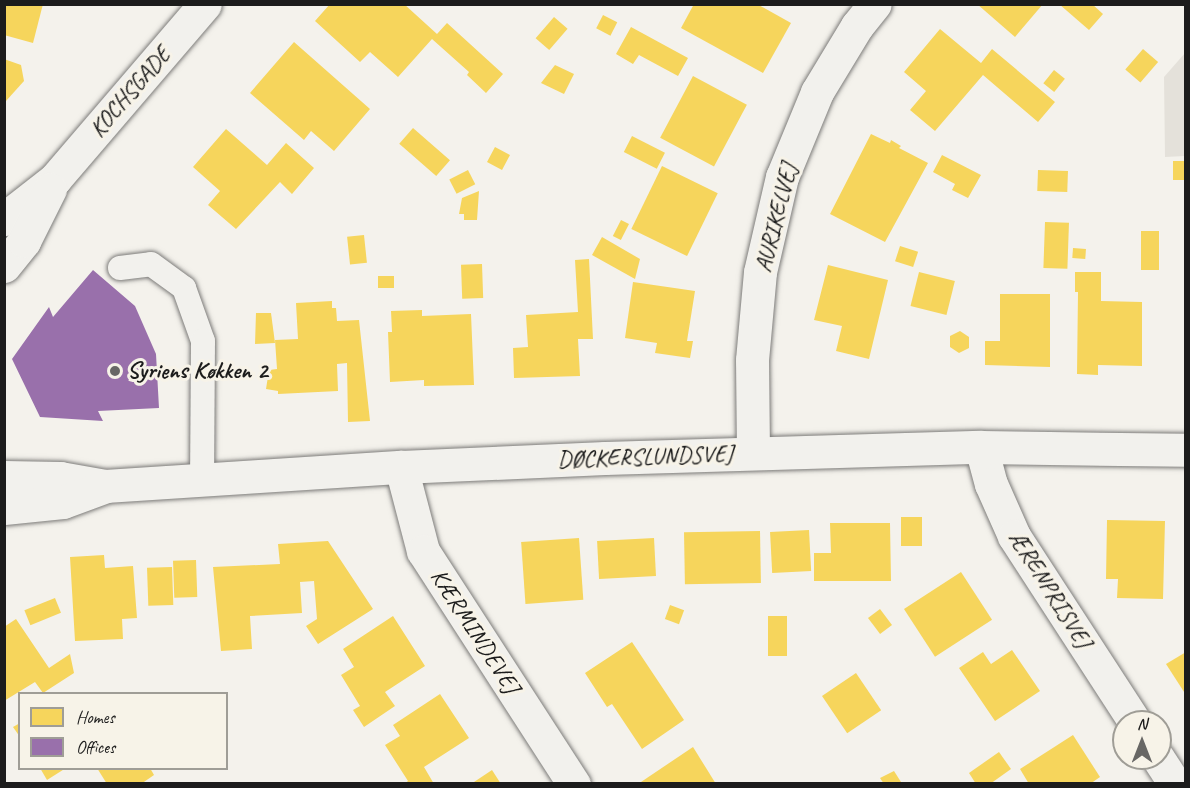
<!DOCTYPE html>
<meta charset="utf-8">
<style>
body{margin:0}
#map{position:relative;width:1190px;height:788px;overflow:hidden;background:#f4f2ec;font-family:Caveat,sans-serif}
div>[style]{position:absolute}
.green>*{inset:0;background:#e4e1da}
.homes>*{inset:0;background:#f6d55c;transform-origin:0 0}
.offices>*{inset:0;background:#9970ab}
.roads{filter:drop-shadow(0 0 2px #7d7c7a) drop-shadow(0 0 2px #7d7c7a)}
.lane>*{height:24px;margin:-12px;padding:0 12px;transform-origin:12px;border-radius:12px;background:#f2f1ed}
.street>*{height:33px;margin:-16.5px;padding:0 16.5px;transform-origin:16.5px;border-radius:16.5px;background:#f2f1ed}
.secondary>*{height:33px;margin:-16.5px;padding:0 16.5px;transform-origin:16.5px;border-radius:16.5px;background:#f2f1ed}
.dots>*{width:16px;height:16px;translate:-50% -50%;box-sizing:border-box;border:3px solid #f7f3e8;border-radius:50%}
span{translate:-50% -50%;white-space:nowrap;text-align:center;line-height:1.15;-webkit-text-stroke:6px #f7f3e8;paint-order:stroke}
.street-label{font-size:24px;color:#1c1c1c}
.poi-label{font-size:24px;color:#1c1c1c;font-weight:700}
.left{translate:0 -50%;text-align:left}
.frame{position:absolute;inset:0;border:6px solid #1c1c1c;pointer-events:none}
.legend{position:absolute;left:18px;top:692px;width:210px;height:78px;box-sizing:border-box;background:#f7f3e8;border:2px solid #9f9d96;margin:0;padding:8px 10px;list-style:none;font-size:18px;color:#1c1c1c}
.legend li{display:flex;align-items:center;gap:12px;height:30px}
.legend b{width:30px;border:2px solid #9f9d96}
.north{position:absolute;left:1112px;top:710px;width:60px;height:60px;box-sizing:border-box;background:#f7f3e8;border:2px solid #9f9d96;border-radius:50%;rotate:0deg;font-size:16px;font-weight:700;line-height:24px;text-align:center;color:#1c1c1c}
.north::after{content:'';display:block;margin:auto;width:21px;height:27px;background:#686765;clip-path:polygon(50% 0,100% 100%,50% 72%,0 100%)}
</style>
<div id="map">
<div class="green">
<div style="clip-path:polygon(1185px 53px,1185px 156px,1165px 157px,1164px 77px)"></div>
</div>
<div class="homes">
<div style="clip-path:polygon(4px 4px,43px 4px,33px 43px,4px 35px)"></div>
<div style="clip-path:polygon(330px 4px,404px 4px,437px 34px,447px 23px,503px 74px,486px 93px,467px 75px,469px 72px,432px 39px,398px 77px,370px 52px,360px 62px,315px 21px)"></div>
<div style="clip-path:polygon(694px 4px,757px 4px,791px 23px,763px 73px,681px 28px)"></div>
<div style="clip-path:polygon(977px 4px,1043px 4px,1015px 37px)"></div>
<div style="clip-path:polygon(1059px 4px,1092px 4px,1103px 14px,1089px 30px)"></div>
<div style="left:603px;top:15px;width:16px;height:15px;rotate:27deg"></div>
<div style="left:554px;top:17px;width:18px;height:28px;rotate:41deg"></div>
<div style="clip-path:polygon(631px 27px,688px 58px,678px 76px,639px 55px,633px 64px,616px 54px)"></div>
<div style="clip-path:polygon(940px 29px,981px 63px,992px 49px,1055px 102px,1038px 122px,983px 75px,935px 131px,910px 110px,926px 91px,904px 72px)"></div>
<div style="clip-path:polygon(294px 42px,370px 109px,334px 151px,311px 131px,304px 140px,250px 93px)"></div>
<div style="left:1143px;top:49px;width:20px;height:27px;rotate:41deg"></div>
<div style="clip-path:polygon(4px 59px,21px 65px,24px 81px,6px 101px)"></div>
<div style="clip-path:polygon(555px 65px,574px 74px,564px 94px,541px 83px)"></div>
<div style="left:1054px;top:70px;width:14px;height:17px;rotate:39deg"></div>
<div style="left:693px;top:76px;width:61px;height:70px;rotate:28deg"></div>
<div style="left:413px;top:128px;width:49px;height:21px;rotate:41deg"></div>
<div style="clip-path:polygon(226px 129px,267px 165px,286px 143px,314px 168px,292px 194px,280px 182px,236px 229px,208px 205px,220px 191px,193px 167px)"></div>
<div style="clip-path:polygon(871px 134px,890px 143px,891px 140px,901px 146px,899px 148px,928px 163px,885px 242px,830px 214px)"></div>
<div style="left:632px;top:136px;width:37px;height:18px;rotate:27deg"></div>
<div style="left:495px;top:147px;width:17px;height:17px;rotate:28deg"></div>
<div style="clip-path:polygon(942px 155px,981px 175px,968px 198px,952px 190px,955px 184px,933px 172px)"></div>
<div style="left:1186px;top:161px;width:19px;height:13px;rotate:90deg"></div>
<div style="left:662px;top:166px;width:62px;height:70px;rotate:26deg"></div>
<div style="left:468px;top:170px;width:16px;height:21px;rotate:63deg"></div>
<div style="left:1038px;top:170px;width:30px;height:21px;rotate:2deg"></div>
<div style="clip-path:polygon(479px 191px,477px 220px,464px 220px,464px 214px,459px 214px,462px 198px)"></div>
<div style="left:621px;top:220px;width:9px;height:18px;rotate:27deg"></div>
<div style="left:1045px;top:222px;width:24px;height:46px;rotate:2deg"></div>
<div style="left:1141px;top:231px;width:18px;height:39px"></div>
<div style="left:364px;top:235px;width:28px;height:17px;rotate:84deg"></div>
<div style="clip-path:polygon(602px 237px,640px 259px,635px 279px,592px 255px)"></div>
<div style="left:900px;top:246px;width:19px;height:16px;rotate:18deg"></div>
<div style="left:1073px;top:248px;width:13px;height:10px;rotate:4deg"></div>
<div style="clip-path:polygon(589px 259px,593px 339px,578px 339px,580px 376px,514px 378px,513px 348px,528px 347px,526px 315px,578px 312px,575px 260px)"></div>
<div style="left:482px;top:264px;width:34px;height:21px;rotate:88deg"></div>
<div style="clip-path:polygon(828px 265px,888px 280px,869px 359px,836px 351px,842px 326px,814px 320px)"></div>
<div style="left:919px;top:272px;width:37px;height:35px;rotate:14deg"></div>
<div style="clip-path:polygon(1075px 272px,1101px 272px,1101px 301px,1142px 302px,1142px 366px,1098px 365px,1098px 375px,1077px 374px,1078px 292px,1075px 292px)"></div>
<div style="left:378px;top:276px;width:16px;height:12px"></div>
<div style="clip-path:polygon(633px 282px,695px 291px,687px 341px,693px 341px,690px 358px,655px 353px,657px 343px,625px 338px)"></div>
<div style="clip-path:polygon(1000px 294px,1050px 294px,1050px 367px,985px 365px,985px 341px,1000px 341px)"></div>
<div style="clip-path:polygon(332px 301px,332px 308px,336px 308px,337px 321px,359px 320px,370px 421px,348px 422px,347px 363px,337px 364px,338px 391px,278px 394px,278px 391px,266px 389px,269px 370px,277px 369px,275px 340px,298px 339px,296px 303px)"></div>
<div style="clip-path:polygon(422px 310px,422px 316px,471px 314px,474px 385px,424px 386px,424px 380px,390px 382px,388px 332px,392px 332px,391px 311px)"></div>
<div style="clip-path:polygon(256px 313px,271px 313px,275px 343px,255px 344px)"></div>
<div style="clip-path:polygon(960px 331px,969px 337px,969px 348px,959px 353px,950px 347px,950px 336px)"></div>
<div style="left:901px;top:517px;width:21px;height:29px"></div>
<div style="clip-path:polygon(1107px 520px,1165px 521px,1163px 599px,1117px 598px,1118px 579px,1106px 579px)"></div>
<div style="clip-path:polygon(830px 523px,890px 523px,891px 581px,814px 581px,814px 553px,831px 553px)"></div>
<div style="left:809px;top:530px;width:41px;height:39px;rotate:87deg"></div>
<div style="left:760px;top:531px;width:52px;height:76px;rotate:89deg"></div>
<div style="left:579px;top:538px;width:62px;height:58px;rotate:86deg"></div>
<div style="left:654px;top:538px;width:38px;height:57px;rotate:87deg"></div>
<div style="clip-path:polygon(328px 541px,373px 609px,318px 644px,306px 626px,317px 619px,314px 581px,300px 582px,302px 613px,250px 616px,252px 649px,221px 651px,213px 567px,280px 564px,278px 544px)"></div>
<div style="clip-path:polygon(104px 555px,105px 568px,133px 566px,137px 618px,122px 619px,123px 639px,75px 641px,70px 557px)"></div>
<div style="left:196px;top:560px;width:37px;height:23px;rotate:88deg"></div>
<div style="left:172px;top:567px;width:38px;height:25px;rotate:88deg"></div>
<div style="left:961px;top:572px;width:57px;height:68px;rotate:57deg"></div>
<div style="left:55px;top:598px;width:16px;height:33px;rotate:68deg"></div>
<div style="left:670px;top:605px;width:15px;height:15px;rotate:20deg"></div>
<div style="left:880px;top:609px;width:20px;height:15px;rotate:53deg"></div>
<div style="clip-path:polygon(393px 616px,425px 666px,385px 692px,395px 706px,364px 727px,353px 710px,360px 706px,341px 675px,354px 667px,343px 649px)"></div>
<div style="left:768px;top:616px;width:19px;height:40px"></div>
<div style="clip-path:polygon(16px 619px,49px 668px,70px 654px,74px 673px,43px 693px,35px 682px,4px 701px,4px 627px)"></div>
<div style="clip-path:polygon(632px 642px,684px 720px,642px 749px,612px 704px,607px 707px,585px 673px)"></div>
<div style="clip-path:polygon(1012px 650px,1040px 691px,995px 721px,959px 668px,983px 652px,991px 664px)"></div>
<div style="clip-path:polygon(1186px 652px,1186px 695px,1166px 664px)"></div>
<div style="left:856px;top:673px;width:45px;height:41px;rotate:56deg"></div>
<div style="clip-path:polygon(440px 694px,469px 738px,424px 767px,434px 784px,404px 784px,408px 781px,385px 745px,400px 736px,393px 725px)"></div>
<div style="clip-path:polygon(20px 723px,20px 737px,13px 727px)"></div>
<div style="clip-path:polygon(1073px 735px,1100px 777px,1090px 784px,1029px 784px,1020px 769px)"></div>
<div style="clip-path:polygon(693px 747px,716px 784px,638px 784px)"></div>
<div style="clip-path:polygon(999px 752px,1011px 769px,990px 784px,976px 784px,969px 773px)"></div>
<div style="clip-path:polygon(40px 768px,66px 768px,47px 780px)"></div>
<div style="clip-path:polygon(97px 768px,150px 768px,154px 775px,141px 784px,107px 784px)"></div>
<div style="clip-path:polygon(492px 770px,501px 784px,471px 784px)"></div>
<div style="clip-path:polygon(894px 771px,901px 782px,884px 784px,880px 778px)"></div>
</div>
<div class="offices">
<div style="clip-path:polygon(93px 270px,135px 306px,156px 354px,159px 408px,98px 411px,103px 421px,40px 417px,12px 359px,49px 307px,53px 317px)"></div>
</div>
<div class="roads">
<div class="lane">
<div style="left:120px;top:268px;width:31px;rotate:-7deg"></div>
<div style="left:151px;top:264px;width:41px;rotate:36deg"></div>
<div style="left:184px;top:288px;width:56px;rotate:70.3deg"></div>
<div style="left:203px;top:341px;width:139px;rotate:90.4deg"></div>
</div>
<div class="street">
<div style="left:981px;top:447px;width:38px;rotate:75deg"></div>
<div style="left:991px;top:484px;width:57px;rotate:66.1deg"></div>
<div style="left:1014px;top:536px;width:222px;rotate:57deg"></div>
<div style="left:753px;top:453px;width:93px;rotate:-90.6deg"></div>
<div style="left:752px;top:360px;width:88px;rotate:-84.8deg"></div>
<div style="left:760px;top:272px;width:98px;rotate:-77deg"></div>
<div style="left:782px;top:177px;width:92px;rotate:-67.6deg"></div>
<div style="left:817px;top:92px;width:77px;rotate:-58.8deg"></div>
<div style="left:857px;top:26px;width:28px;rotate:-51deg"></div>
<div style="left:401px;top:467px;width:87px;rotate:75.3deg"></div>
<div style="left:423px;top:551px;width:278px;rotate:57.1deg"></div>
<div style="left:4px;top:477px;width:56px;rotate:1deg"></div>
<div style="left:60px;top:478px;width:46px;rotate:10.1deg"></div>
<div style="left:105px;top:486px;width:297px;rotate:-3.7deg"></div>
<div style="left:401px;top:467px;width:204px;rotate:-2.5deg"></div>
<div style="left:605px;top:458px;width:376px;rotate:-1.7deg"></div>
<div style="left:981px;top:447px;width:205px;rotate:0.8deg"></div>
<div style="left:4px;top:508px;width:59px;rotate:-5.8deg"></div>
<div style="left:63px;top:502px;width:44px;rotate:-20.1deg"></div>
<div style="left:1158px;top:758px;width:31px;rotate:57deg"></div>
</div>
<div class="secondary">
<div style="left:4px;top:219px;width:65px;rotate:-38.1deg"></div>
<div style="left:55px;top:179px;width:230px;rotate:-49.4deg"></div>
<div style="left:4px;top:266px;width:32px;rotate:-51deg"></div>
<div style="left:24px;top:241px;width:58px;rotate:-63.4deg"></div>
</div>
</div>
<div class="dots">
<div style="left:115px;top:371px;background:#686765"></div>
</div>
<div class="street-label">
<span style="left:130px;top:92px;rotate:-49deg">KOCHSGADE</span>
<span style="left:776px;top:218px;rotate:-76deg">AURIKELVEJ</span>
<span style="left:645px;top:457px;rotate:-2deg">DØCKERSLUNDSVEJ</span>
<span style="left:1050px;top:589px;rotate:58deg">ÆRENPRISVEJ</span>
<span style="left:475px;top:631px;rotate:57deg">KÆRMINDEVEJ</span>
</div>
<div class="poi-label">
<span class="left" style="left:127px;top:371px">Syriens Køkken 2</span>
</div>
<div class="frame"></div>
<ul class="legend">
<li><b style="height:16px;background:#f6d55c"></b>Homes</li>
<li><b style="height:16px;background:#9970ab"></b>Offices</li>
</ul>
<div class="north">N</div>
</div>
